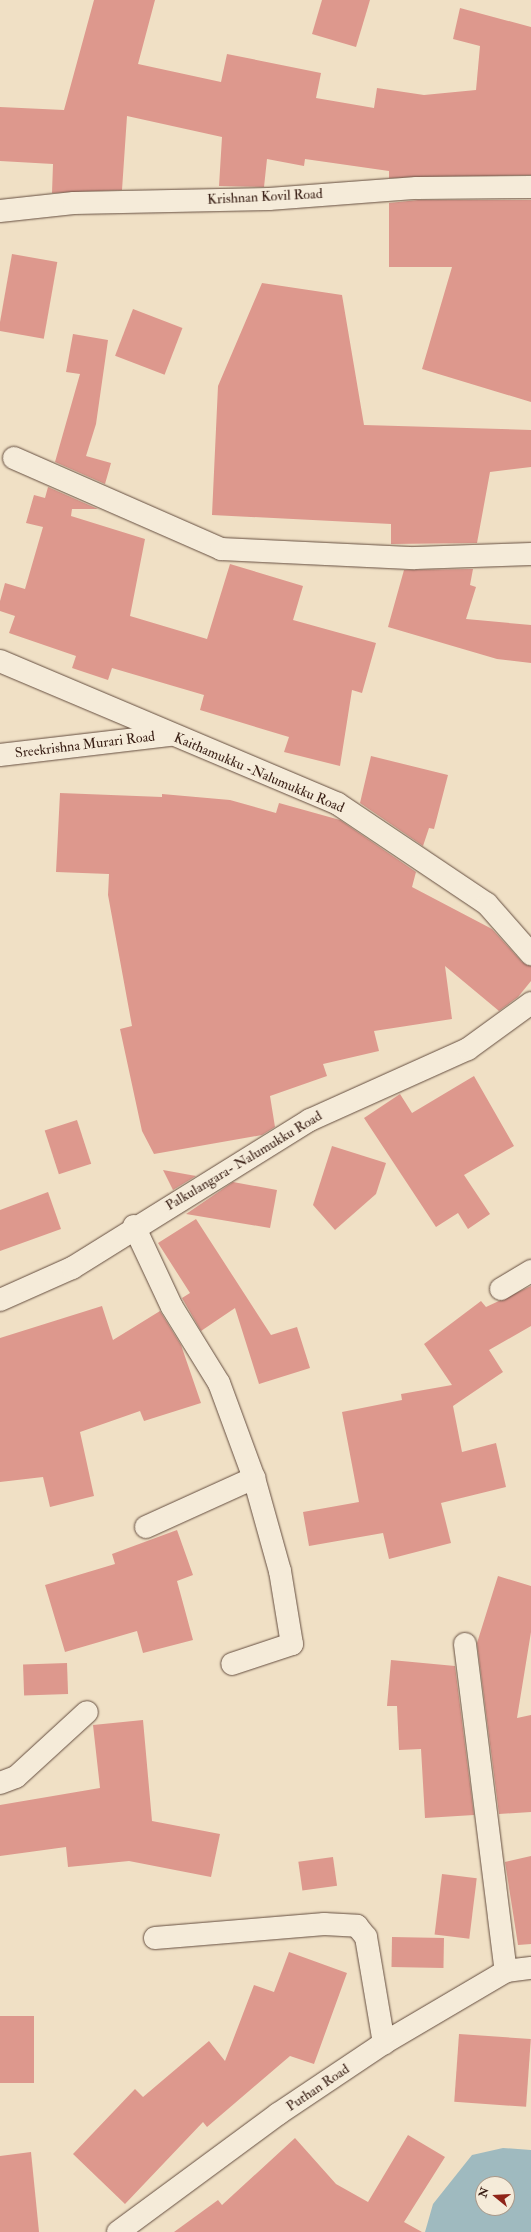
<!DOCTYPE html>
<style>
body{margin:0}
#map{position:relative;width:531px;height:2232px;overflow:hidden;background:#f0e0c5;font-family:"IM FELL Double Pica",serif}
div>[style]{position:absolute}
.water>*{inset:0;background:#9fbabf}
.building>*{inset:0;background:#dd988d;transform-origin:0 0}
.roads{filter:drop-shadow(0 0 1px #654e40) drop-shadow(0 0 1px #654e40)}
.street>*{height:22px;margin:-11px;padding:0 11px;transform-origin:11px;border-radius:11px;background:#f5ebd9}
.secondary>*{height:22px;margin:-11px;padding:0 11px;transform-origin:11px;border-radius:11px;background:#f5ebd9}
span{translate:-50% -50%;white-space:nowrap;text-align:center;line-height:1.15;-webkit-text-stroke:3px #f5ebd9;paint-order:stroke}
.street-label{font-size:14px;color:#371d13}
.north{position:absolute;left:475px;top:2176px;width:40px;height:40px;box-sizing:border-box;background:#f5ebd9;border:1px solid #a9998a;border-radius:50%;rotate:288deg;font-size:11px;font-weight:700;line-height:16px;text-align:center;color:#371d13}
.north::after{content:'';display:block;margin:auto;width:14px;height:18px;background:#8f2418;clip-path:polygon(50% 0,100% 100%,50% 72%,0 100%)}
</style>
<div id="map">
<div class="water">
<div style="clip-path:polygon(evenodd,503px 2148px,531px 2150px,531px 2232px,425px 2232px,433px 2204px,472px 2155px,503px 2148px,483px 2184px,507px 2184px,507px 2208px,483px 2208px,483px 2184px)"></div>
</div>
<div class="building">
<div style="clip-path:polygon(94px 0,155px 0,138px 64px,221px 82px,227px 54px,321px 73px,316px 98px,374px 108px,377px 88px,424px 95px,476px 90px,480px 46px,453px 39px,460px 8px,531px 27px,531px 175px,389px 178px,389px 171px,305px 159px,304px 166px,267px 159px,264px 187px,219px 186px,222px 137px,127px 116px,122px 190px,52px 193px,53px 164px,0 161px,0 107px,64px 110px)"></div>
<div style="clip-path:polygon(322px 0,370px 0,356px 47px,312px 34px)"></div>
<div style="clip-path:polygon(418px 200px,531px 200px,531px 402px,422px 369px,452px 267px,389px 267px,389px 203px)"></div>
<div style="left:12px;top:254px;width:46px;height:78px;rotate:10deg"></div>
<div style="clip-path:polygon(262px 283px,342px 295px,364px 425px,531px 430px,531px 467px,490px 472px,477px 543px,391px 544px,391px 524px,212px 515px,218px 386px)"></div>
<div style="left:133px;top:309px;width:53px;height:50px;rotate:21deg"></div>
<div style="clip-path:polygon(73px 334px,108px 340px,96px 424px,86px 456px,111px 463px,105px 484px,55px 462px,80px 374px,66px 372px)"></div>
<div style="clip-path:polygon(48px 487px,98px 509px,72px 509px,71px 516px,145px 539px,130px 616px,207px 639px,230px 564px,303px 586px,293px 620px,376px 643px,362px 693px,352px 690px,340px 766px,284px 752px,289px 737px,200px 710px,204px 695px,112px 668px,108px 680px,72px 668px,76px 656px,9px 633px,15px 616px,0 611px,0 601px,5px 583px,25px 589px,43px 527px,26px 523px,34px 495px,45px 498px)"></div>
<div style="clip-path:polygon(473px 569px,470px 585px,476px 587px,466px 619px,531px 625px,531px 663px,497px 659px,388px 627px,404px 570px)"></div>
<div style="clip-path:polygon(371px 756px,448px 775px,434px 829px,429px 828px,423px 846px,360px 803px)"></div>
<div style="clip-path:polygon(60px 793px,162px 797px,162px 794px,230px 800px,276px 813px,279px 803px,340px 820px,416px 872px,412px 887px,492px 929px,522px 962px,531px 966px,531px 981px,518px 997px,499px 1011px,445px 966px,452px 1019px,374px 1031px,379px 1051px,323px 1064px,327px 1076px,270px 1096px,275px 1127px,262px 1135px,154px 1154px,142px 1131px,120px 1029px,132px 1026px,108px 895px,109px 874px,56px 872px)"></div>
<div style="clip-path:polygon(474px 1076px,514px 1146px,464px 1175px,490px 1214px,468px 1229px,458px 1213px,436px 1227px,364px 1118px,400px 1094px,412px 1113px)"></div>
<div style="left:77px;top:1120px;width:46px;height:34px;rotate:72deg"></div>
<div style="clip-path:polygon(332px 1146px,386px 1163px,376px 1194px,335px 1230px,313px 1205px)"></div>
<div style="clip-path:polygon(163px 1170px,196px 1176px,173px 1190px)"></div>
<div style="clip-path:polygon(233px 1182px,277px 1190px,270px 1228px,186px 1214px)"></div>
<div style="clip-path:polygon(48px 1192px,61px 1229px,0 1251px,0 1210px)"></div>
<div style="clip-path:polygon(196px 1219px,271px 1335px,297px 1327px,310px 1368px,259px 1384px,235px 1308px,201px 1331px,182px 1298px,190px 1293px,158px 1243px)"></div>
<div style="clip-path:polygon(531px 1286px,531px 1326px,489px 1350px,503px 1372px,453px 1406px,462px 1452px,496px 1443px,506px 1487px,441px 1503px,451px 1543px,389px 1559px,383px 1533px,309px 1546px,303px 1512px,359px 1502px,342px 1412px,402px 1400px,401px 1394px,452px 1385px,424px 1344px,481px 1301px,486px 1307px)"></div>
<div style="clip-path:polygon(102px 1306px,113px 1340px,160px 1311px,181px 1345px,201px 1403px,144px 1421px,140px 1411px,80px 1432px,94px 1496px,50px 1507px,43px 1477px,0 1482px,0 1338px)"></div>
<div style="clip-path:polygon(177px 1530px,193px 1575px,177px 1581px,193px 1640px,143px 1653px,137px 1631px,65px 1652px,45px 1585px,115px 1564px,112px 1554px)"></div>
<div style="clip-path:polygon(498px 1576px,531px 1586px,531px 1632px,517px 1718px,531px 1715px,531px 1812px,499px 1814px,477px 1643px)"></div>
<div style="clip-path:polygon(391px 1660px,455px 1666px,474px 1815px,425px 1818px,421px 1749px,399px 1750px,397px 1706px,387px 1706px)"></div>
<div style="left:67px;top:1663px;width:31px;height:44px;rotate:88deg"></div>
<div style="clip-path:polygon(143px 1720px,152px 1821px,220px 1834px,211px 1877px,129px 1861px,68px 1867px,66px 1847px,0 1856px,0 1805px,100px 1788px,93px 1725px)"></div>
<div style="clip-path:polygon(531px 1856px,531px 1944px,518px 1945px,505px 1862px)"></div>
<div style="left:333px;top:1857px;width:29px;height:35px;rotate:82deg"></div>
<div style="left:442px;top:1874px;width:35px;height:61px;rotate:7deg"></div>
<div style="left:392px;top:1937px;width:52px;height:30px;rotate:1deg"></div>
<div style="clip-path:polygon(289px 1952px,347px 1973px,314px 2064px,290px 2056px,207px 2127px,203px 2122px,125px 2204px,73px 2154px,135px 2089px,143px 2097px,209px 2041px,225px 2061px,254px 1985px,274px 1992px)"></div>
<div style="left:34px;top:2016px;width:67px;height:34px;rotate:90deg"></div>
<div style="left:459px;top:2034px;width:72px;height:68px;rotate:4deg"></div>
<div style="clip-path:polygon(408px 2135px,445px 2157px,404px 2222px,422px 2232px,174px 2232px,218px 2200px,222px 2205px,295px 2138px,336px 2184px,368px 2202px)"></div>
<div style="clip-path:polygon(31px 2152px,39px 2232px,0 2232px,0 2156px)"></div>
</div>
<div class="roads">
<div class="street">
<div style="left:0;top:211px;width:74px;rotate:-6.2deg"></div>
<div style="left:74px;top:203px;width:195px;rotate:-1.2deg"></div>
<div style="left:269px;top:199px;width:148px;rotate:-4.3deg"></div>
<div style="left:417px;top:188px;width:114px;rotate:-0.5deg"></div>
<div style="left:14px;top:458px;width:226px;rotate:23.7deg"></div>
<div style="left:221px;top:549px;width:194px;rotate:2.7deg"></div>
<div style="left:415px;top:558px;width:116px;rotate:-2deg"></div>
<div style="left:0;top:661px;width:367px;rotate:22.9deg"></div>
<div style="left:338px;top:804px;width:179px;rotate:33.9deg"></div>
<div style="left:487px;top:904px;width:67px;rotate:48.7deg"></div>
<div style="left:0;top:755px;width:170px;rotate:-6.7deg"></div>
<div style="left:134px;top:1226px;width:89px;rotate:64.9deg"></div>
<div style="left:172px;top:1307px;width:89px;rotate:58.3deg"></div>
<div style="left:219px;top:1383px;width:101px;rotate:69.8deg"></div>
<div style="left:254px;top:1478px;width:97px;rotate:74.4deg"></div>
<div style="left:280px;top:1571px;width:74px;rotate:80.7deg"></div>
<div style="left:292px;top:1644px;width:63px;rotate:161.6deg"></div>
<div style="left:501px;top:1289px;width:35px;rotate:-31deg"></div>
<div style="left:146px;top:1527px;width:119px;rotate:-24.4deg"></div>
<div style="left:465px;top:1644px;width:330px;rotate:82.9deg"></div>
<div style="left:0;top:1783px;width:17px;rotate:-21deg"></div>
<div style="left:16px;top:1777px;width:96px;rotate:-42.5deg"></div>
<div style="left:155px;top:1938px;width:170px;rotate:-4.7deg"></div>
<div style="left:324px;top:1924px;width:33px;rotate:3deg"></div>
<div style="left:357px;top:1926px;width:14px;rotate:51deg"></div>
<div style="left:366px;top:1937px;width:108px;rotate:80.4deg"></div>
</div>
<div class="secondary">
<div style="left:0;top:1300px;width:79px;rotate:-24deg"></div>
<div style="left:72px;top:1268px;width:280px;rotate:-31.9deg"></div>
<div style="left:310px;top:1120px;width:173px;rotate:-24.2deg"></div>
<div style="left:468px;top:1049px;width:78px;rotate:-36.1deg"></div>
<div style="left:118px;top:2232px;width:199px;rotate:-36.4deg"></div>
<div style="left:278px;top:2114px;width:128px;rotate:-33.8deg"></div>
<div style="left:384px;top:2043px;width:142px;rotate:-30.5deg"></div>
<div style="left:506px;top:1971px;width:25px;rotate:-7deg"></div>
</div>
</div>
<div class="street-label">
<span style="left:265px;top:197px;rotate:-3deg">Krishnan Kovil Road</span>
<span style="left:85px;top:745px;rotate:-7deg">Sreekrishna Murari Road</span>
<span style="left:259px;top:773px;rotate:23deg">Kaithamukku -Nalumukku Road</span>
<span style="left:244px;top:1161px;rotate:-31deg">Palkulangara- Nalumukku Road</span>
<span style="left:318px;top:2088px;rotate:-34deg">Puthan Road</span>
</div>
<div class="north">N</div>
</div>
